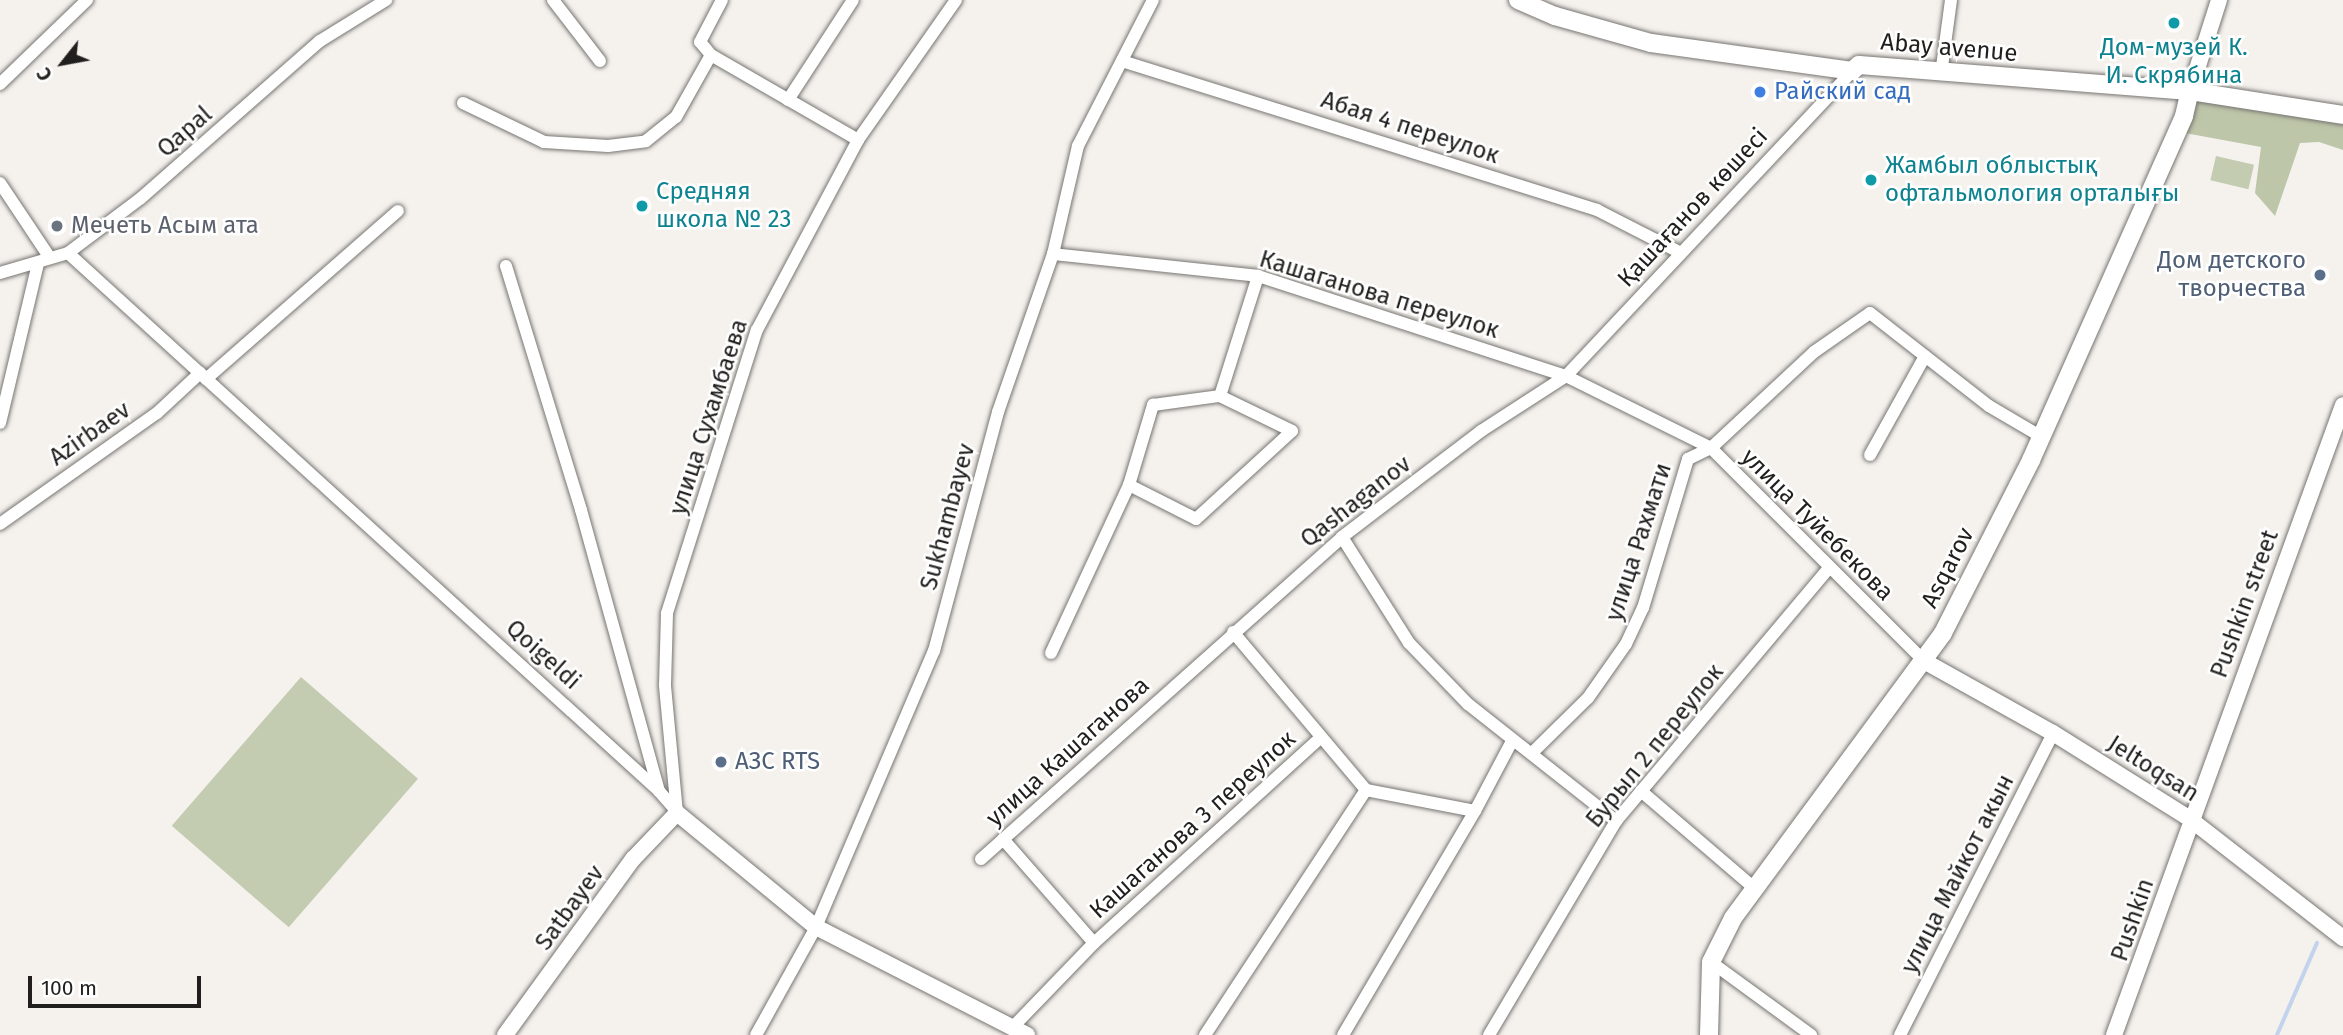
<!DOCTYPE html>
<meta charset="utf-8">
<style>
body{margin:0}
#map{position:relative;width:2343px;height:1035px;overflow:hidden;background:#f5f2ee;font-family:"Fira Sans",sans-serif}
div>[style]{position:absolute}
.green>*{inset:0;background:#c3ccb0;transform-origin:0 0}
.forest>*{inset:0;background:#bec6a9}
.stream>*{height:3.5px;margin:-1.75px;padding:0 1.75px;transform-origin:1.75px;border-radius:1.75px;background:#c3d3ed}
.roads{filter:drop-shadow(0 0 2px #777571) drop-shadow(0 0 2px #777571)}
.minor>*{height:12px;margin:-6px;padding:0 6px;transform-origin:6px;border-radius:6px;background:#fff}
.tertiary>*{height:16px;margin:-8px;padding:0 8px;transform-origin:8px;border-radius:8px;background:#fff}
.secondary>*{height:18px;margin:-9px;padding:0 9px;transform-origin:9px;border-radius:9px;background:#fff}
.dots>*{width:19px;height:19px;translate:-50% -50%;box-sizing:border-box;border:4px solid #fff;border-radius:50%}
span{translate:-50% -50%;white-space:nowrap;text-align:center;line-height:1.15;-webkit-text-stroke:5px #fff;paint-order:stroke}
.street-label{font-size:24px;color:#201f1e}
.culture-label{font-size:24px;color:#0d838f}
.left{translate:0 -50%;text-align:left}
.shop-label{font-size:24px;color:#366cbe}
.worship-label{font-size:24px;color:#5b616d}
.service-label{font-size:24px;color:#4e5e75}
.right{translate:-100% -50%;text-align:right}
.north{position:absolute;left:28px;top:28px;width:70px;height:70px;-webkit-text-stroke:5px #fff;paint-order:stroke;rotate:239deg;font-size:19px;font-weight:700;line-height:28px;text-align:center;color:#201f1e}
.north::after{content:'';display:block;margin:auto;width:24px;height:32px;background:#201f1e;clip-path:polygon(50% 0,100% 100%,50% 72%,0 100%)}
.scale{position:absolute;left:28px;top:976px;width:173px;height:32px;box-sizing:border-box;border:4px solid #201f1e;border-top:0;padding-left:9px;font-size:21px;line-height:24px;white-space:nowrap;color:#201f1e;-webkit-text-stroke:5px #fff;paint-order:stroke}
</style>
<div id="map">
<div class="green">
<div style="left:2216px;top:156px;width:39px;height:25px;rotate:13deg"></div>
<div style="left:301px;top:677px;width:155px;height:197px;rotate:41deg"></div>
</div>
<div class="forest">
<div style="clip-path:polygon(2195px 84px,2343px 122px,2343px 150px,2319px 142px,2300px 143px,2275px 216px,2255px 193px,2261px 147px,2185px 133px)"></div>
</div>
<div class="stream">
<div style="left:2277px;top:1035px;width:100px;rotate:-66.5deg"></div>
</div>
<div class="roads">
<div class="minor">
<div style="left:553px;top:0;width:77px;rotate:52.4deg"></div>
<div style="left:711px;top:55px;width:17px;rotate:-130deg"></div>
<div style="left:700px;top:42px;width:47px;rotate:-62.4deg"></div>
<div style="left:1122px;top:61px;width:498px;rotate:17.4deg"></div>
<div style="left:1597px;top:210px;width:92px;rotate:27.1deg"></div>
<div style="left:1941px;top:74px;width:75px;rotate:-82.3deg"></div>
<div style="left:0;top:84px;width:121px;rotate:-44deg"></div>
<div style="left:788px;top:100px;width:119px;rotate:-57deg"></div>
<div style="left:463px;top:103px;width:90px;rotate:25.7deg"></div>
<div style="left:544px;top:142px;width:64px;rotate:3.6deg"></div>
<div style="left:608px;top:146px;width:38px;rotate:-7deg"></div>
<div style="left:646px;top:141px;width:38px;rotate:-39deg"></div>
<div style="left:676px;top:117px;width:71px;rotate:-60.6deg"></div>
<div style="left:711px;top:55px;width:170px;rotate:30deg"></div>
<div style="left:0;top:183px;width:90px;rotate:56.3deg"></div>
<div style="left:68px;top:253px;width:799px;rotate:42.31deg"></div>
<div style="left:659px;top:791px;width:28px;rotate:49deg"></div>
<div style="left:1053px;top:254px;width:206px;rotate:6.1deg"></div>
<div style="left:1258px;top:276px;width:324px;rotate:18deg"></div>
<div style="left:1566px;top:376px;width:162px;rotate:26.4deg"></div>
<div style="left:1711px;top:448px;width:301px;rotate:45deg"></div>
<div style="left:506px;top:266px;width:255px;rotate:72.9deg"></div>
<div style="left:581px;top:510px;width:292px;rotate:74.5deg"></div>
<div style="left:0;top:273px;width:71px;rotate:-16.4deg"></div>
<div style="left:68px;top:253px;width:91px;rotate:-37deg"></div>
<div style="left:141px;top:198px;width:238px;rotate:-41.3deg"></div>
<div style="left:320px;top:41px;width:78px;rotate:-31.8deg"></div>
<div style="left:206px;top:379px;width:255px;rotate:-41.2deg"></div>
<div style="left:0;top:423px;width:164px;rotate:-76.6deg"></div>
<div style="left:1870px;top:455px;width:113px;rotate:-60.9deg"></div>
<div style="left:1129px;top:485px;width:75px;rotate:26.9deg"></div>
<div style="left:1196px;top:519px;width:130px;rotate:-42.5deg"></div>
<div style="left:1292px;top:431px;width:80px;rotate:-154.1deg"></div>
<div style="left:0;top:524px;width:192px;rotate:-35.3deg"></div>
<div style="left:157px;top:413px;width:59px;rotate:-42.9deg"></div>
<div style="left:1342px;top:537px;width:125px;rotate:57.7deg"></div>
<div style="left:1409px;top:643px;width:85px;rotate:46deg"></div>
<div style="left:1468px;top:704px;width:189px;rotate:38.3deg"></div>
<div style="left:1233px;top:632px;width:207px;rotate:49.9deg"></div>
<div style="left:1366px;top:790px;width:111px;rotate:10.9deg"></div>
<div style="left:1475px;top:811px;width:79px;rotate:-62.1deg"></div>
<div style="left:1051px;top:653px;width:185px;rotate:-65.1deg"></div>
<div style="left:1129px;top:485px;width:84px;rotate:-73.3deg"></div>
<div style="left:1153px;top:405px;width:68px;rotate:-7.7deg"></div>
<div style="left:1220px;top:396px;width:126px;rotate:-72.4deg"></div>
<div style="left:1532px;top:753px;width:78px;rotate:-44.5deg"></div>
<div style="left:1588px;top:698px;width:66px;rotate:-54.9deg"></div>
<div style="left:1626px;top:644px;width:40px;rotate:-65deg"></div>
<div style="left:1643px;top:608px;width:156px;rotate:-73.2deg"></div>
<div style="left:1688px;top:459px;width:25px;rotate:-26deg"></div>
<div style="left:1711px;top:448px;width:141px;rotate:-43deg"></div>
<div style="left:1814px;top:352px;width:68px;rotate:-34.9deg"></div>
<div style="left:1870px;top:313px;width:151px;rotate:38deg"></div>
<div style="left:1989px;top:406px;width:59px;rotate:30.5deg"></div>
<div style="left:1641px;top:791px;width:149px;rotate:40.6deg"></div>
<div style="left:677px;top:813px;width:129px;rotate:-95.4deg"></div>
<div style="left:665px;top:685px;width:72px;rotate:-88.4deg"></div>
<div style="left:667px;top:613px;width:297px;rotate:-72.4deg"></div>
<div style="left:757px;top:330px;width:215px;rotate:-62deg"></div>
<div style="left:858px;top:140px;width:171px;rotate:-55deg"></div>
<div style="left:1003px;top:839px;width:138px;rotate:48.8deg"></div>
<div style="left:1094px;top:943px;width:118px;rotate:134deg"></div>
<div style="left:981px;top:859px;width:484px;rotate:-41.7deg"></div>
<div style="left:1342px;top:537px;width:175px;rotate:-37.3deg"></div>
<div style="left:1481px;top:431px;width:101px;rotate:-32.9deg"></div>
<div style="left:1566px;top:376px;width:418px;rotate:-46.8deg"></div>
<div style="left:1094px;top:943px;width:305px;rotate:-42.2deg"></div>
<div style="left:1711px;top:962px;width:124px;rotate:36.1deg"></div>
<div style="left:756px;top:1035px;width:124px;rotate:-60.9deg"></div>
<div style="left:816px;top:927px;width:300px;rotate:-66.9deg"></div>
<div style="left:934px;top:651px;width:247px;rotate:-75deg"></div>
<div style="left:998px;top:412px;width:167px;rotate:-70.8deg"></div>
<div style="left:1053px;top:254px;width:111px;rotate:-77deg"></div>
<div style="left:1078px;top:146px;width:164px;rotate:-62.8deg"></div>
<div style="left:1205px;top:1035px;width:293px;rotate:-56.7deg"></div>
<div style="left:1343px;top:1035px;width:260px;rotate:-59.5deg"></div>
<div style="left:1489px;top:1035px;width:249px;rotate:-59.3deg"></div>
<div style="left:1616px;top:821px;width:331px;rotate:-49.9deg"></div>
<div style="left:1900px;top:1035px;width:339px;rotate:-63.1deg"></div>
</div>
<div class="tertiary">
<div style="left:2190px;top:91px;width:96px;rotate:-72.3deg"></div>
<div style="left:1924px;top:661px;width:148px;rotate:29.2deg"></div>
<div style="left:2053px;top:733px;width:162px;rotate:32.1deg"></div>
<div style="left:2190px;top:819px;width:194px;rotate:37.9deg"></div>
<div style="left:505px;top:1035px;width:218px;rotate:-54deg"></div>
<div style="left:633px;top:859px;width:64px;rotate:-46.3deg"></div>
<div style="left:677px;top:813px;width:180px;rotate:39.4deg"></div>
<div style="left:816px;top:927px;width:237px;rotate:27.1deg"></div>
<div style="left:2114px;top:1035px;width:670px;rotate:-70.02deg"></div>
</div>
<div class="secondary">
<div style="left:1518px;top:0;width:40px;rotate:23.4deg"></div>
<div style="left:1555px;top:16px;width:100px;rotate:15.7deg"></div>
<div style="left:1651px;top:43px;width:203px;rotate:7.9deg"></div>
<div style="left:1852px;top:71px;width:9px;rotate:-41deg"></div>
<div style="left:1859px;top:65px;width:332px;rotate:4.5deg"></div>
<div style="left:2190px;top:91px;width:155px;rotate:8.9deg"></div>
<div style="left:1709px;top:1035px;width:73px;rotate:-88.4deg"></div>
<div style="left:1711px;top:962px;width:49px;rotate:-63.4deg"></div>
<div style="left:1733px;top:918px;width:354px;rotate:-53.6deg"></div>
<div style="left:1943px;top:633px;width:194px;rotate:-63deg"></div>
<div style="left:2031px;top:460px;width:376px;rotate:-66deg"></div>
<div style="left:2184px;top:116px;width:26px;rotate:-77deg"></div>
</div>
</div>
<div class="dots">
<div style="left:2174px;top:23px;background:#0f9aa8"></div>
<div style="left:1760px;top:92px;background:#3f7fe0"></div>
<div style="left:1871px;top:180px;background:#0f9aa8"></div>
<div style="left:642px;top:206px;background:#0f9aa8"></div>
<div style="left:57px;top:226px;background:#6b7280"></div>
<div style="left:2320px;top:275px;background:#5c6f8a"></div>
<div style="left:721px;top:762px;background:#5c6f8a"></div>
</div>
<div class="street-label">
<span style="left:1949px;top:48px;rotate:5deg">Abay avenue</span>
<span style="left:1410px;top:128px;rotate:18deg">Абая 4 переулок</span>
<span style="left:185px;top:132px;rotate:-41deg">Qapal</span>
<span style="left:1693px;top:208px;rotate:-47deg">Қашағанов көшесі</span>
<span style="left:1379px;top:295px;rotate:17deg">Кашаганова переулок</span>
<span style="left:709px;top:417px;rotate:-72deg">улица Сухамбаева</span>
<span style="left:90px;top:434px;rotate:-35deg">Azirbaev</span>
<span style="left:1356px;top:502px;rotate:-38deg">Qashaganov</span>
<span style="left:948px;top:517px;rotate:-75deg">Sukhambayev</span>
<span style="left:1817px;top:525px;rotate:45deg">улица Туйебекова</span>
<span style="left:1639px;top:542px;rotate:-72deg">улица Рахмати</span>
<span style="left:1948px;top:568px;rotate:-63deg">Asqarov</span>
<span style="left:2245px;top:604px;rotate:-70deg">Pushkin street</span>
<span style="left:543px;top:655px;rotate:42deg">Qoigeldi</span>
<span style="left:1655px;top:746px;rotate:-51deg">Бурыл 2 переулок</span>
<span style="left:1068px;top:752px;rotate:-42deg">улица Кашаганова</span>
<span style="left:2153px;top:769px;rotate:32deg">Jeltoqsan</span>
<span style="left:1193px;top:825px;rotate:-42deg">Кашаганова 3 переулок</span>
<span style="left:1958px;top:874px;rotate:-63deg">улица Майкот акын</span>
<span style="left:570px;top:908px;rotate:-54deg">Satbayev</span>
<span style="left:2133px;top:920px;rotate:-71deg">Pushkin</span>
</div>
<div class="culture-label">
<span style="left:2174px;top:62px">Дом-музей К.<br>И. Скрябина</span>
<span class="left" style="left:1885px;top:180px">Жамбыл облыстық<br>офтальмология орталығы</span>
<span class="left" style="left:656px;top:206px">Средняя<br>школа № 23</span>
</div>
<div class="shop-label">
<span class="left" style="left:1774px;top:92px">Райский сад</span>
</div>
<div class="worship-label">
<span class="left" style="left:71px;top:226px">Мечеть Асым ата</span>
</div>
<div class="service-label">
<span class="right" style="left:2306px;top:275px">Дом детского<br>творчества</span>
<span class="left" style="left:735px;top:762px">АЗС RTS</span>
</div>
<div class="north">С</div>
<div class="scale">100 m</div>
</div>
